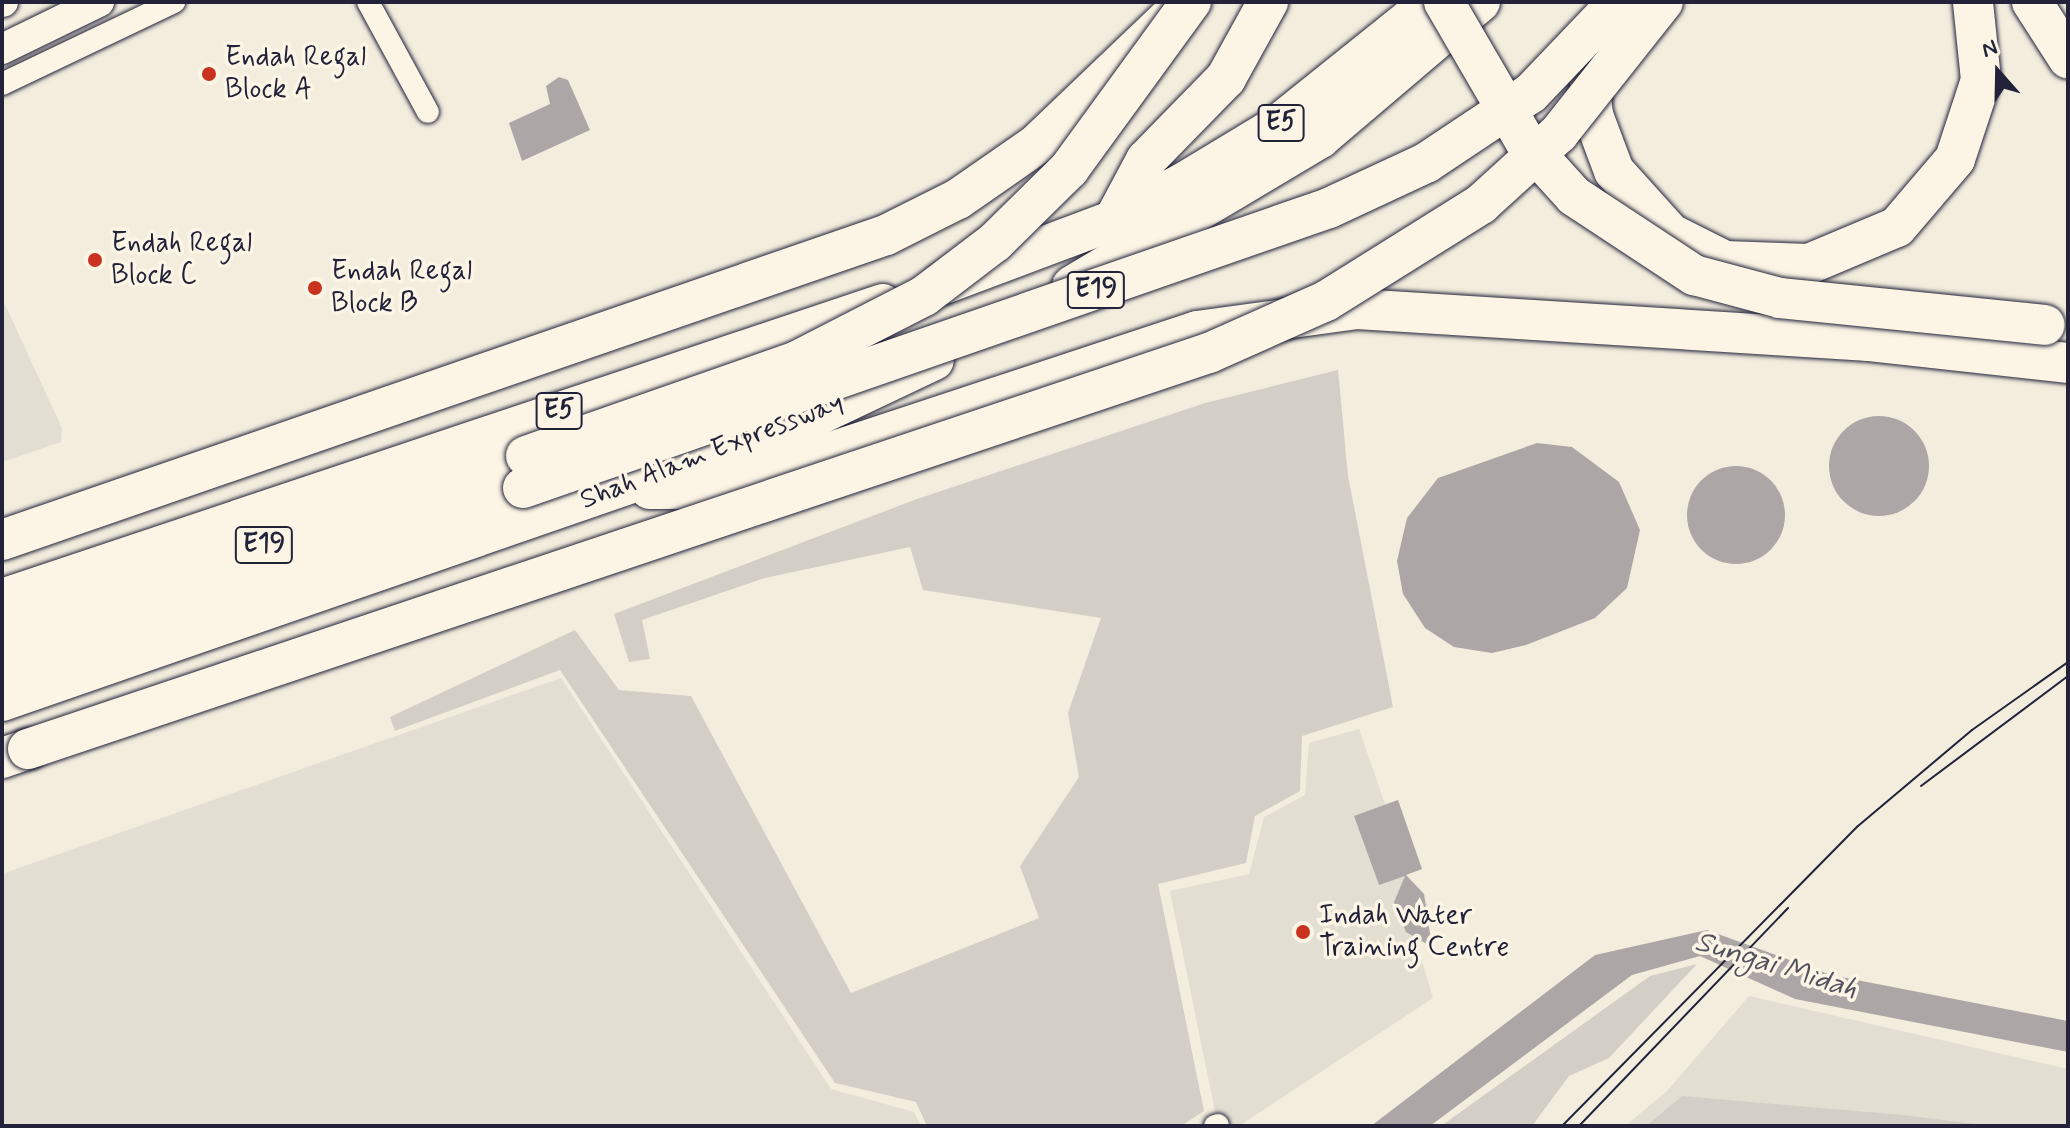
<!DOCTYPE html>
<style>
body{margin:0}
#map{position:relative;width:2070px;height:1128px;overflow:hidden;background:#f3edde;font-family:Mynerve,sans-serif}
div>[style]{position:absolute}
.built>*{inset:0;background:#e3ded2}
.green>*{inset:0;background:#d4cfc6}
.water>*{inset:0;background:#aca7a6}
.round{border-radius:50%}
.roads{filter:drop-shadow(0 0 2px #22223b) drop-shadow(0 0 2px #22223b)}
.street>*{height:22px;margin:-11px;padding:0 11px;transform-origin:11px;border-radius:11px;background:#fcf5e5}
.secondary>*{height:30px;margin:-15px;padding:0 15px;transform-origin:15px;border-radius:15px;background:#fcf5e5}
.highway>*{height:40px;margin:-20px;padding:0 20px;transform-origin:20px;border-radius:20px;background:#fcf5e5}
.tram>*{height:2px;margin:-1px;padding:0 1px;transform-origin:1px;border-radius:1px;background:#22223b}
.bridges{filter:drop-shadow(0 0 2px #22223b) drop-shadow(0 0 2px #22223b)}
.highway-bridge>*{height:40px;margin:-20px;padding:0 20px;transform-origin:20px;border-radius:20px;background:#fcf5e5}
.dots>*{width:22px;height:22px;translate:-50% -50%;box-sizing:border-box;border:4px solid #fcf5e5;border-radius:50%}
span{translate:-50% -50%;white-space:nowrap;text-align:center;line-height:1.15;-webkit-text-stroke:7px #fcf5e5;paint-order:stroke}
.shield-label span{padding:2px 6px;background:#fcf5e5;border:2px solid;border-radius:6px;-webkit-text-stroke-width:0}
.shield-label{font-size:26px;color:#22223b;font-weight:700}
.poi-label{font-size:28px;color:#22223b}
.left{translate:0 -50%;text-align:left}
.street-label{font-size:28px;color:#22223b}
.water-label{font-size:30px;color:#525160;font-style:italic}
.frame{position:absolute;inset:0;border:4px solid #22223b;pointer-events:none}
.north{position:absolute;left:1958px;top:32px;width:80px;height:80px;-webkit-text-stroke:6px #fcf5e5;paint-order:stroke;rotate:340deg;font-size:22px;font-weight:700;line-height:32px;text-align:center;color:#22223b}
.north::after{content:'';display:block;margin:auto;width:28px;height:36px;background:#22223b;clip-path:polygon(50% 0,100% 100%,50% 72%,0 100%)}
</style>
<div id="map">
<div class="built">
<div style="clip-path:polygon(2px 298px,62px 428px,61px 442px,2px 462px)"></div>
<div style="clip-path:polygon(561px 678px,831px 1089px,914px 1112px,921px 1126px,2px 1126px,2px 874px)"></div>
<div style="clip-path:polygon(1359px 729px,1385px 804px,1398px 800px,1422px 869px,1406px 875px,1424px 894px,1432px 921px,1426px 927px,1432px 947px,1415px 938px,1433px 998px,1239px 1126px,1218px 1126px,1170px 891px,1249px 874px,1264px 817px,1305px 795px,1309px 743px)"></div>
<div style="clip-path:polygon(1749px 996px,2068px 1069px,2068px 1126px,1625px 1126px,1667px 1091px)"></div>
</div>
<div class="green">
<div style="clip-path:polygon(1338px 370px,1348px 476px,1393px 707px,1302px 736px,1300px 791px,1255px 816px,1246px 863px,1158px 884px,1204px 1111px,1181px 1126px,927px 1126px,916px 1102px,835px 1083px,560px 670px,395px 731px,390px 717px,575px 630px,619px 690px,691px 696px,851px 993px,1039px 918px,1020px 866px,1079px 777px,1068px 713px,1101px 618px,923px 590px,910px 547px,765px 578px,642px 620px,650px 659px,629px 662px,614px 614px,917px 499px,1205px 403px)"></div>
<div style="clip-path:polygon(1697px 964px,1609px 1058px,1569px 1076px,1532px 1126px,1441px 1126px,1650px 976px)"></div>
<div style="clip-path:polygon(1682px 1096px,1903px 1115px,1992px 1126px,1646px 1126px)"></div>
</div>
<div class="water">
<div style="clip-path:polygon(559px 77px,568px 80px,590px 130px,522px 161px,509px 123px,550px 104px,546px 86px)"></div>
<div class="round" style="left:1829px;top:416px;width:100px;height:100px"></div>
<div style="clip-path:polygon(1537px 443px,1572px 447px,1619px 482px,1640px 530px,1627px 588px,1595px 618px,1526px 645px,1492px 653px,1454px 647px,1425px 628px,1403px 594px,1397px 561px,1407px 518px,1438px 478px)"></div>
<div class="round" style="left:1687px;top:466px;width:98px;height:98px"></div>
<div style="clip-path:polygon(1398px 800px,1422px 869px,1406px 875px,1424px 894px,1432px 947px,1406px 932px,1394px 902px,1405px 876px,1379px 885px,1354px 816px)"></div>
<div style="clip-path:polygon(1707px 930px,1831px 975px,2068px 1021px,2068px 1052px,1795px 999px,1700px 956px,1632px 975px,1430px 1126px,1371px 1126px,1595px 955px)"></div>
</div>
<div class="roads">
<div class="street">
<div style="left:368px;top:2px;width:125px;rotate:61.4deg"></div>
<div style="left:2px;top:84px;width:191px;rotate:-25.5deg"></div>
<div style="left:1215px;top:1126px;width:3px;rotate:-18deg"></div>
</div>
<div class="secondary">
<div style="left:2px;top:2px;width:1px"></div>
<div style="left:2px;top:49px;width:108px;rotate:-25.9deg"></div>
</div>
<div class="highway">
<div style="left:2032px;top:2px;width:67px;rotate:57.3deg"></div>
<div style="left:1588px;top:66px;width:49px;rotate:84.2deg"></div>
<div style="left:1593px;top:115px;width:60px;rotate:69.4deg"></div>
<div style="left:1614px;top:171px;width:85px;rotate:47.9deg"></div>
<div style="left:1671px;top:234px;width:60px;rotate:26.6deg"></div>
<div style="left:1725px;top:261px;width:84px;rotate:2deg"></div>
<div style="left:1809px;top:264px;width:95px;rotate:-22.8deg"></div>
<div style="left:1897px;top:227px;width:89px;rotate:-49.5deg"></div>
<div style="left:1955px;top:159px;width:83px;rotate:-71.8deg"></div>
<div style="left:1981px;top:80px;width:78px;rotate:-95.9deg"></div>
<div style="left:1114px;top:220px;width:68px;rotate:-61.9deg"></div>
<div style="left:1146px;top:160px;width:115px;rotate:-45.7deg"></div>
<div style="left:1226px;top:78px;width:87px;rotate:-61.1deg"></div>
<div style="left:944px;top:284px;width:182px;rotate:-20.6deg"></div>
<div style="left:1114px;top:220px;width:78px;rotate:-28.2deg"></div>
<div style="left:1183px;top:183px;width:106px;rotate:-31.1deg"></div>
<div style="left:1274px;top:128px;width:201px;rotate:-38.7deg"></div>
<div style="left:1072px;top:286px;width:289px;rotate:-30.8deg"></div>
<div style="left:1320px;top:138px;width:210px;rotate:-40.4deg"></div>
<div style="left:650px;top:489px;width:69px"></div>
<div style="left:719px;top:489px;width:503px;rotate:-18.29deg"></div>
<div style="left:1197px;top:331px;width:162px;rotate:-7.8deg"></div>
<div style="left:1357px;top:309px;width:513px;rotate:3.58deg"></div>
<div style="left:1869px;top:341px;width:200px;rotate:6.3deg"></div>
<div style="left:2px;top:540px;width:935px;rotate:-19.04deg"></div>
<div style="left:886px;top:235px;width:80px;rotate:-26.6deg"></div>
<div style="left:958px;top:199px;width:96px;rotate:-34.8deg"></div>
<div style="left:1037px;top:144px;width:191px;rotate:-43.7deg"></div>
<div style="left:2px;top:599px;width:929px;rotate:-18.51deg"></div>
<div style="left:2px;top:634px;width:553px;rotate:-18.76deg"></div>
<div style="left:2px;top:667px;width:551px;rotate:-18.96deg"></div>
<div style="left:2px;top:701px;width:835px;rotate:-19.09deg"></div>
<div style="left:791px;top:428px;width:158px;rotate:-25.4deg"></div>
<div style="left:2px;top:758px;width:28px;rotate:-19deg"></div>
</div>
</div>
<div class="tram">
<div style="left:1921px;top:786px;width:184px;rotate:-36.8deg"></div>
<div style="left:1562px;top:1126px;width:421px;rotate:-45.4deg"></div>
<div style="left:1858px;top:826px;width:149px;rotate:-40.1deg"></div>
<div style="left:1972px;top:730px;width:118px;rotate:-35.3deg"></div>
<div style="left:1579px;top:1126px;width:302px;rotate:-46.2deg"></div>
</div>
<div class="bridges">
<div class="highway-bridge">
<div style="left:1444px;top:2px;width:163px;rotate:59.8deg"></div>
<div style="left:1526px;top:143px;width:72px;rotate:47.8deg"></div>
<div style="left:1574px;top:196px;width:144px;rotate:33.4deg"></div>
<div style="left:1694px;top:275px;width:89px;rotate:15deg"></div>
<div style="left:1780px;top:298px;width:266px;rotate:5.8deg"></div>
<div style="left:526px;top:456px;width:287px;rotate:-19.3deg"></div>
<div style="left:797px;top:361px;width:143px;rotate:-27.1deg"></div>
<div style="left:924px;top:296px;width:89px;rotate:-37.3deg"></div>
<div style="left:995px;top:242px;width:104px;rotate:-44.6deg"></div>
<div style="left:1069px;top:169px;width:207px;rotate:-53.9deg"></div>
<div style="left:523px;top:488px;width:853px;rotate:-19.16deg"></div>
<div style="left:1329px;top:208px;width:107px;rotate:-24.9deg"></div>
<div style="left:1426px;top:163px;width:126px;rotate:-33.7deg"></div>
<div style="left:1531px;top:93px;width:126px;rotate:-46.3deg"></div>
<div style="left:28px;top:749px;width:1246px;rotate:-18.54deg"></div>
<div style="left:1209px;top:353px;width:128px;rotate:-24deg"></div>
<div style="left:1326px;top:301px;width:183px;rotate:-32deg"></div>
<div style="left:1481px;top:204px;width:105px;rotate:-42.3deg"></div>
<div style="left:1559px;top:133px;width:167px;rotate:-51.6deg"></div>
</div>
</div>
<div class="dots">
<div style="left:209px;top:74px;background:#c8321e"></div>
<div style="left:95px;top:260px;background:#c8321e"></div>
<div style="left:315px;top:288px;background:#c8321e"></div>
<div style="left:1303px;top:932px;background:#c8321e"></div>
</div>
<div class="shield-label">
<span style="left:1281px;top:123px">E5</span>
<span style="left:1096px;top:290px">E19</span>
<span style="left:559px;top:411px">E5</span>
<span style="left:264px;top:545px">E19</span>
</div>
<div class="poi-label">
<span class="left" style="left:225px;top:74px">Endah Regal<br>Block A</span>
<span class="left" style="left:111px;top:260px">Endah Regal<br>Block C</span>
<span class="left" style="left:331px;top:288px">Endah Regal<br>Block B</span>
<span class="left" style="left:1319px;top:932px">Indah Water<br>Training Centre</span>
</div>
<div class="street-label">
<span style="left:712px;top:452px;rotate:-21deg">Shah Alam Expressway</span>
</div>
<div class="water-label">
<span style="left:1776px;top:966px;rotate:17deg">Sungai Midah</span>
</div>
<div class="frame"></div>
<div class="north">N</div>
</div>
